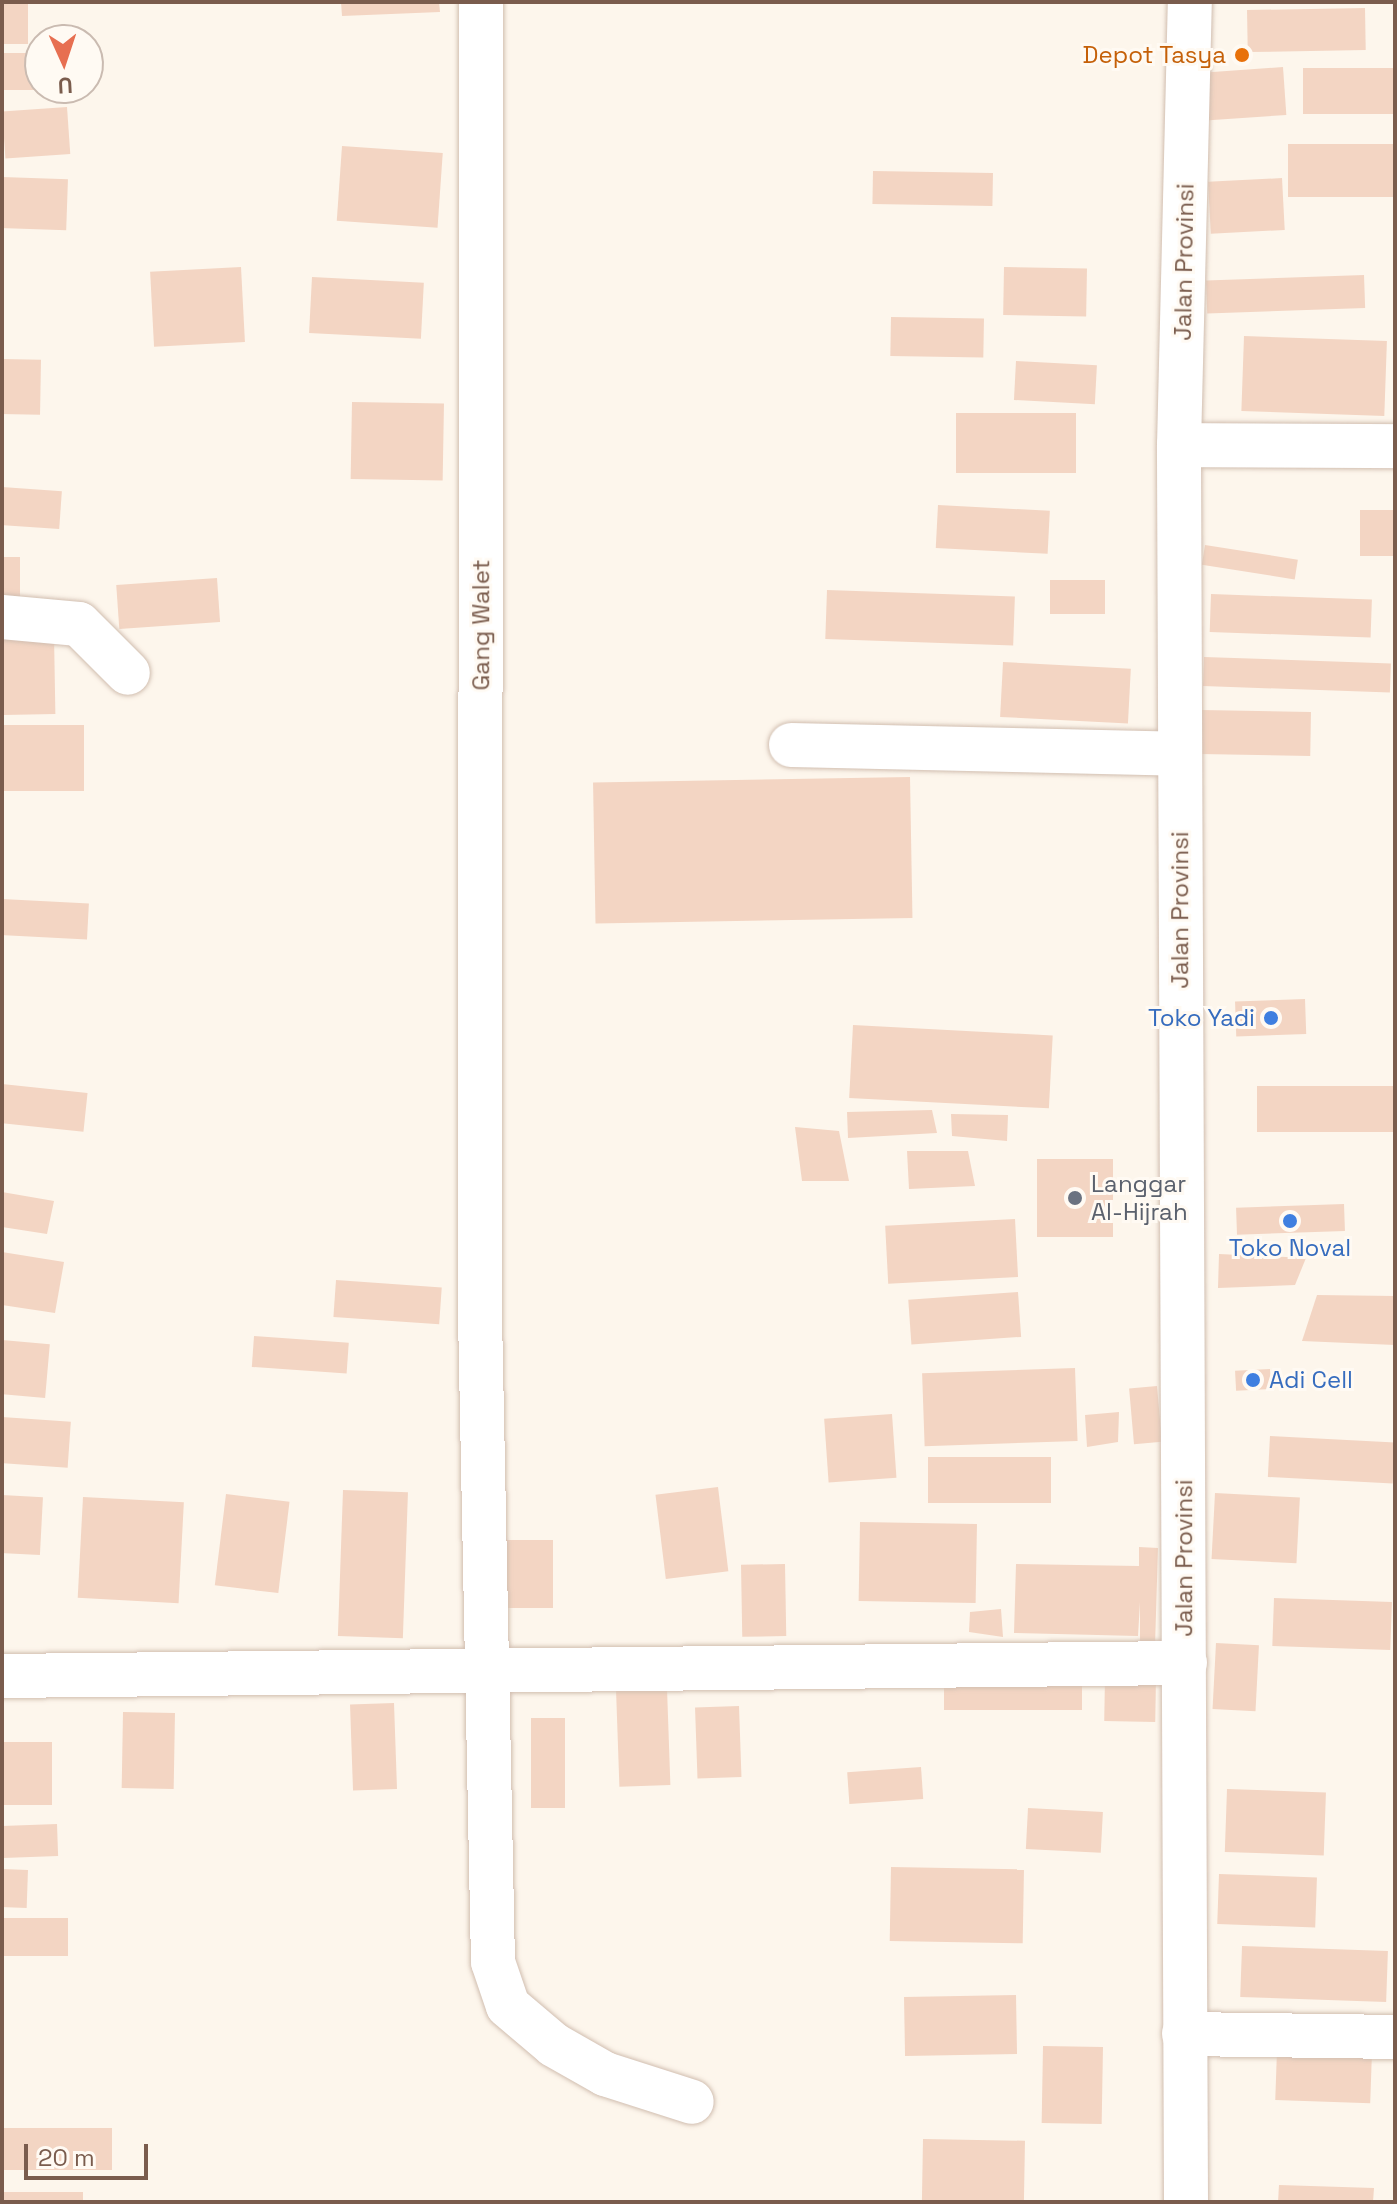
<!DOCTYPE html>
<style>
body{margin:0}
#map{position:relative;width:1397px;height:2204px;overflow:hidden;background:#fdf6ec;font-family:"Space Grotesk",sans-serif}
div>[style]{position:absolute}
.building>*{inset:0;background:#f3d5c3;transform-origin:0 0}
.roads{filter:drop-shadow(0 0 2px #d1beb0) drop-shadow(0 0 2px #d1beb0)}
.street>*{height:44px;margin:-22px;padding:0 22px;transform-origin:22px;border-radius:22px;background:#fff}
.secondary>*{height:44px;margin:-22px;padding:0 22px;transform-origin:22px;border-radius:22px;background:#fff}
.dots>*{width:22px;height:22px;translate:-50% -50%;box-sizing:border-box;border:4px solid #fffaf3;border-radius:50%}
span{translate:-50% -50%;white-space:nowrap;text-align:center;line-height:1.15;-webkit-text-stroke:6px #fffaf3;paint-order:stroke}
.food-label{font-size:24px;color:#c56008}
.right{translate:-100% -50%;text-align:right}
.street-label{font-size:24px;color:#7a5c4d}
.shop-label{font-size:24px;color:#366cbe}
.left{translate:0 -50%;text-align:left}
.worship-label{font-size:24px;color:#5b616d}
.frame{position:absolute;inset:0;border:4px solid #7a5c4d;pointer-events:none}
.north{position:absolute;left:24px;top:24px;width:80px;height:80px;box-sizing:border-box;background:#fffaf3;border:2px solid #cabbb1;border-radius:50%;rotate:177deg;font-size:22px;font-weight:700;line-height:32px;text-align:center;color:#7a5c4d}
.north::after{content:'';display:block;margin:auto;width:28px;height:36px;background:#e76f51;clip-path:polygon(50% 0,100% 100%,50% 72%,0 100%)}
.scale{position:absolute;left:24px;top:2144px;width:124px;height:36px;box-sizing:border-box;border:4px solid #7a5c4d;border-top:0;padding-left:10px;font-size:24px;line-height:28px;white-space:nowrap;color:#7a5c4d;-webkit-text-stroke:6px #fffaf3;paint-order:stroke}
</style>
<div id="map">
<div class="building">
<div style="left:2px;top:2px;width:26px;height:42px"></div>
<div style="clip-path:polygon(341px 2px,439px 2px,440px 12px,342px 16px)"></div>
<div style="left:1365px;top:8px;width:42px;height:118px;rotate:89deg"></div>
<div style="left:40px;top:53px;width:37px;height:38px;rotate:90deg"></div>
<div style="left:1283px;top:67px;width:48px;height:81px;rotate:86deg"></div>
<div style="left:1395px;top:68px;width:46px;height:92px;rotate:90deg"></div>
<div style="left:67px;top:107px;width:47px;height:65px;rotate:86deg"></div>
<div style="left:1395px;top:144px;width:53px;height:107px;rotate:90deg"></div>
<div style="left:342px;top:146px;width:101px;height:75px;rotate:4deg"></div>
<div style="left:873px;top:171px;width:120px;height:33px;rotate:1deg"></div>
<div style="left:2px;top:177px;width:66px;height:51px;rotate:2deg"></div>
<div style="left:1282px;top:178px;width:52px;height:74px;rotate:87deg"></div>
<div style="left:241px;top:267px;width:75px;height:91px;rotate:87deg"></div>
<div style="left:1004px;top:267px;width:83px;height:48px;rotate:1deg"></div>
<div style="left:1364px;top:275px;width:33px;height:158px;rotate:88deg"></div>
<div style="left:312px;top:277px;width:112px;height:56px;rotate:3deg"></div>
<div style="left:891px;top:317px;width:93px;height:39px;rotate:1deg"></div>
<div style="left:1244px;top:336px;width:143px;height:75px;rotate:2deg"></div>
<div style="left:2px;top:359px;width:39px;height:55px;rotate:1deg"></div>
<div style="left:1016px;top:361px;width:81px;height:39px;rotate:3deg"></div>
<div style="left:352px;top:402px;width:92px;height:77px;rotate:1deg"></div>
<div style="left:956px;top:413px;width:120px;height:60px"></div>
<div style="left:2px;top:487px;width:60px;height:38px;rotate:4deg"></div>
<div style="left:938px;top:505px;width:112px;height:43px;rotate:3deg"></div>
<div style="left:1395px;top:510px;width:46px;height:35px;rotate:90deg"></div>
<div style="left:1205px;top:545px;width:94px;height:20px;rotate:9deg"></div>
<div style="left:2px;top:557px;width:18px;height:42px"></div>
<div style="left:217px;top:578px;width:44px;height:101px;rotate:86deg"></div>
<div style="left:1105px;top:580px;width:34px;height:55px;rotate:90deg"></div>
<div style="left:827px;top:590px;width:188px;height:49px;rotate:2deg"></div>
<div style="left:1211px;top:594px;width:161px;height:38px;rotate:2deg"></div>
<div style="left:54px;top:635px;width:79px;height:52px;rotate:89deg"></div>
<div style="left:1204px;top:657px;width:187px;height:29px;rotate:2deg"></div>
<div style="left:1003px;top:662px;width:128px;height:55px;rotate:3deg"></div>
<div style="left:1201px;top:710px;width:110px;height:44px;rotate:1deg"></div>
<div style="left:2px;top:725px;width:82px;height:66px"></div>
<div style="left:910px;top:777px;width:141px;height:317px;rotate:89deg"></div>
<div style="left:2px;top:899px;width:87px;height:36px;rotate:3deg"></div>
<div style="left:1305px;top:999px;width:35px;height:70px;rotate:88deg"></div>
<div style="left:853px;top:1025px;width:200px;height:73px;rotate:3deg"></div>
<div style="left:2px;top:1084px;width:86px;height:39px;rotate:6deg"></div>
<div style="left:1395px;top:1086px;width:46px;height:138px;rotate:90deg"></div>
<div style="clip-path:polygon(932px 1110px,937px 1133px,848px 1138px,847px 1112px)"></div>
<div style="clip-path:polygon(951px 1114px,1008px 1115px,1007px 1141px,952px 1136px)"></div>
<div style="clip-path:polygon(795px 1127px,839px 1131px,849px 1181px,802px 1181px)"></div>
<div style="clip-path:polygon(907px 1151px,968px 1151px,975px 1186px,909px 1189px)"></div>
<div style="left:1037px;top:1159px;width:76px;height:78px"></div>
<div style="clip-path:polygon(2px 1192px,54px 1201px,47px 1234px,2px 1227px)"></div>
<div style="left:1344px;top:1204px;width:27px;height:108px;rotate:88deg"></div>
<div style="left:1015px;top:1219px;width:58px;height:130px;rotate:87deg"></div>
<div style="clip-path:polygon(2px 1252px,64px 1262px,55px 1313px,2px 1305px)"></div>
<div style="clip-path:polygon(1219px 1254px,1306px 1258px,1295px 1285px,1218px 1288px)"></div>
<div style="left:336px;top:1280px;width:106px;height:37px;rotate:4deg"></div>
<div style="left:1018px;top:1292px;width:45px;height:110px;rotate:86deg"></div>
<div style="clip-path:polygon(1317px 1295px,1395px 1296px,1395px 1345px,1302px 1341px)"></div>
<div style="left:254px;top:1336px;width:95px;height:31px;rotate:4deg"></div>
<div style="left:2px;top:1340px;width:48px;height:54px;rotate:5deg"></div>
<div style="left:1075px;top:1368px;width:73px;height:153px;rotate:88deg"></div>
<div style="left:1270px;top:1369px;width:20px;height:35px;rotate:87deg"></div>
<div style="left:1157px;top:1386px;width:56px;height:28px;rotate:85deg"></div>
<div style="clip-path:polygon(1119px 1412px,1118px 1442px,1087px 1447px,1085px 1415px)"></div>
<div style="left:892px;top:1414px;width:64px;height:68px;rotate:86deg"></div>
<div style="left:2px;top:1417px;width:69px;height:46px;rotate:4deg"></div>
<div style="left:1270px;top:1436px;width:125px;height:41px;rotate:3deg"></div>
<div style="left:1051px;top:1457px;width:46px;height:123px;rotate:90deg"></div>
<div style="left:718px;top:1487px;width:85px;height:63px;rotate:83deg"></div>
<div style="left:343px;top:1490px;width:65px;height:146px;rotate:2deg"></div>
<div style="left:1215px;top:1493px;width:85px;height:66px;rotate:3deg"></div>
<div style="left:226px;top:1494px;width:64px;height:92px;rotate:7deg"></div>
<div style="left:2px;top:1495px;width:41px;height:58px;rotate:3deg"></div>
<div style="left:83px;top:1497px;width:101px;height:101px;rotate:3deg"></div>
<div style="left:860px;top:1522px;width:117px;height:79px;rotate:1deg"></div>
<div style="left:501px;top:1540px;width:52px;height:68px"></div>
<div style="clip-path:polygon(1139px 1547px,1158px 1548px,1155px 1646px,1140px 1650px,1140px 1602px,1138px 1636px,1014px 1633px,1016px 1564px,1139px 1566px)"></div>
<div style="left:785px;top:1564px;width:72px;height:44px;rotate:89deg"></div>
<div style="left:1274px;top:1598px;width:118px;height:48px;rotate:2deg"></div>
<div style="clip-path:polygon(1001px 1609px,1003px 1637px,969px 1632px,970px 1612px)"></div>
<div style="left:1216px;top:1643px;width:43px;height:66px;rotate:3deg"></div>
<div style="left:1082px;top:1673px;width:37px;height:138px;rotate:90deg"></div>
<div style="left:1105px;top:1677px;width:51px;height:44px;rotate:1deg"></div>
<div style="left:667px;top:1688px;width:97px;height:51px;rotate:88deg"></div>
<div style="left:394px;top:1703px;width:86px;height:44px;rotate:88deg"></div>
<div style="left:739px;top:1706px;width:71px;height:44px;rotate:88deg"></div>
<div style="left:123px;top:1712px;width:52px;height:76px;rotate:1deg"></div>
<div style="left:531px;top:1718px;width:34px;height:90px"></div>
<div style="left:52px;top:1742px;width:63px;height:50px;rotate:90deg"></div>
<div style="left:921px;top:1767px;width:32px;height:74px;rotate:86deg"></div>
<div style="left:1227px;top:1789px;width:99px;height:63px;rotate:2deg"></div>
<div style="left:1028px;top:1808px;width:75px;height:41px;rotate:3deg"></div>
<div style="left:57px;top:1824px;width:32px;height:55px;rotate:88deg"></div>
<div style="left:891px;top:1867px;width:133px;height:74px;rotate:1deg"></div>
<div style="left:2px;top:1869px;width:26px;height:38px;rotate:2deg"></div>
<div style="left:1219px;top:1874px;width:98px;height:50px;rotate:2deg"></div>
<div style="left:2px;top:1918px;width:66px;height:38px"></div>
<div style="left:1242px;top:1946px;width:146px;height:51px;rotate:2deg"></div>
<div style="left:1016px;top:1995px;width:59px;height:112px;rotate:89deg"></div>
<div style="left:1043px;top:2046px;width:60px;height:77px;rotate:1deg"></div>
<div style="left:1277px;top:2050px;width:95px;height:50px;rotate:2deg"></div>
<div style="left:2px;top:2128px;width:110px;height:42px"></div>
<div style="left:923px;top:2139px;width:102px;height:63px;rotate:1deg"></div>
<div style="clip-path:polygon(1279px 2185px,1374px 2188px,1373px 2202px,1278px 2202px)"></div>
<div style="left:2px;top:2192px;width:81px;height:10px"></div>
</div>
<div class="roads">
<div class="street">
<div style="left:481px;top:2px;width:1314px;rotate:90.04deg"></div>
<div style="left:480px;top:1316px;width:646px;rotate:88.85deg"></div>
<div style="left:493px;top:1962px;width:46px;rotate:71.2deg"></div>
<div style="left:508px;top:2006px;width:60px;rotate:40.3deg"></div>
<div style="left:554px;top:2045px;width:59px;rotate:29.6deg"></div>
<div style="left:605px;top:2074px;width:91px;rotate:17.8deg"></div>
<div style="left:1179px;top:445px;width:216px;rotate:0.3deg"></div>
<div style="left:2px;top:617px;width:77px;rotate:5.2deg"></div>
<div style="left:79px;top:624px;width:69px;rotate:45deg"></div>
<div style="left:791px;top:745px;width:388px;rotate:1.3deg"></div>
<div style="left:2px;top:1676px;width:1183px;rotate:-0.63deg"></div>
<div style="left:1184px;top:2034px;width:211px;rotate:0.8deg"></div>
</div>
<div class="secondary">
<div style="left:1186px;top:2202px;width:1757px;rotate:-90.23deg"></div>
<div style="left:1179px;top:445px;width:443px;rotate:-88.6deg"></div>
</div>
</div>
<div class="dots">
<div style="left:1242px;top:55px;background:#e8710a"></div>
<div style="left:1271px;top:1018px;background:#3f7fe0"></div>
<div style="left:1075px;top:1198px;background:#6b7280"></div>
<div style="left:1290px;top:1221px;background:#3f7fe0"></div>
<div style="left:1253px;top:1380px;background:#3f7fe0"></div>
</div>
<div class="food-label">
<span class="right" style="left:1226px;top:55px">Depot Tasya</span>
</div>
<div class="street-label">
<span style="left:1184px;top:262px;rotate:-89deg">Jalan Provinsi</span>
<span style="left:481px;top:625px;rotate:-90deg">Gang Walet</span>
<span style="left:1180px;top:910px;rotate:-90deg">Jalan Provinsi</span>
<span style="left:1184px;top:1558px;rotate:-90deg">Jalan Provinsi</span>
</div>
<div class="shop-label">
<span class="right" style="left:1255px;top:1018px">Toko Yadi</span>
<span style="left:1290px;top:1248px">Toko Noval</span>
<span class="left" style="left:1269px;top:1380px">Adi Cell</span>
</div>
<div class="worship-label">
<span class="left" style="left:1091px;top:1198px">Langgar<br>Al-Hijrah</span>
</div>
<div class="frame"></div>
<div class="north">U</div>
<div class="scale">20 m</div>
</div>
